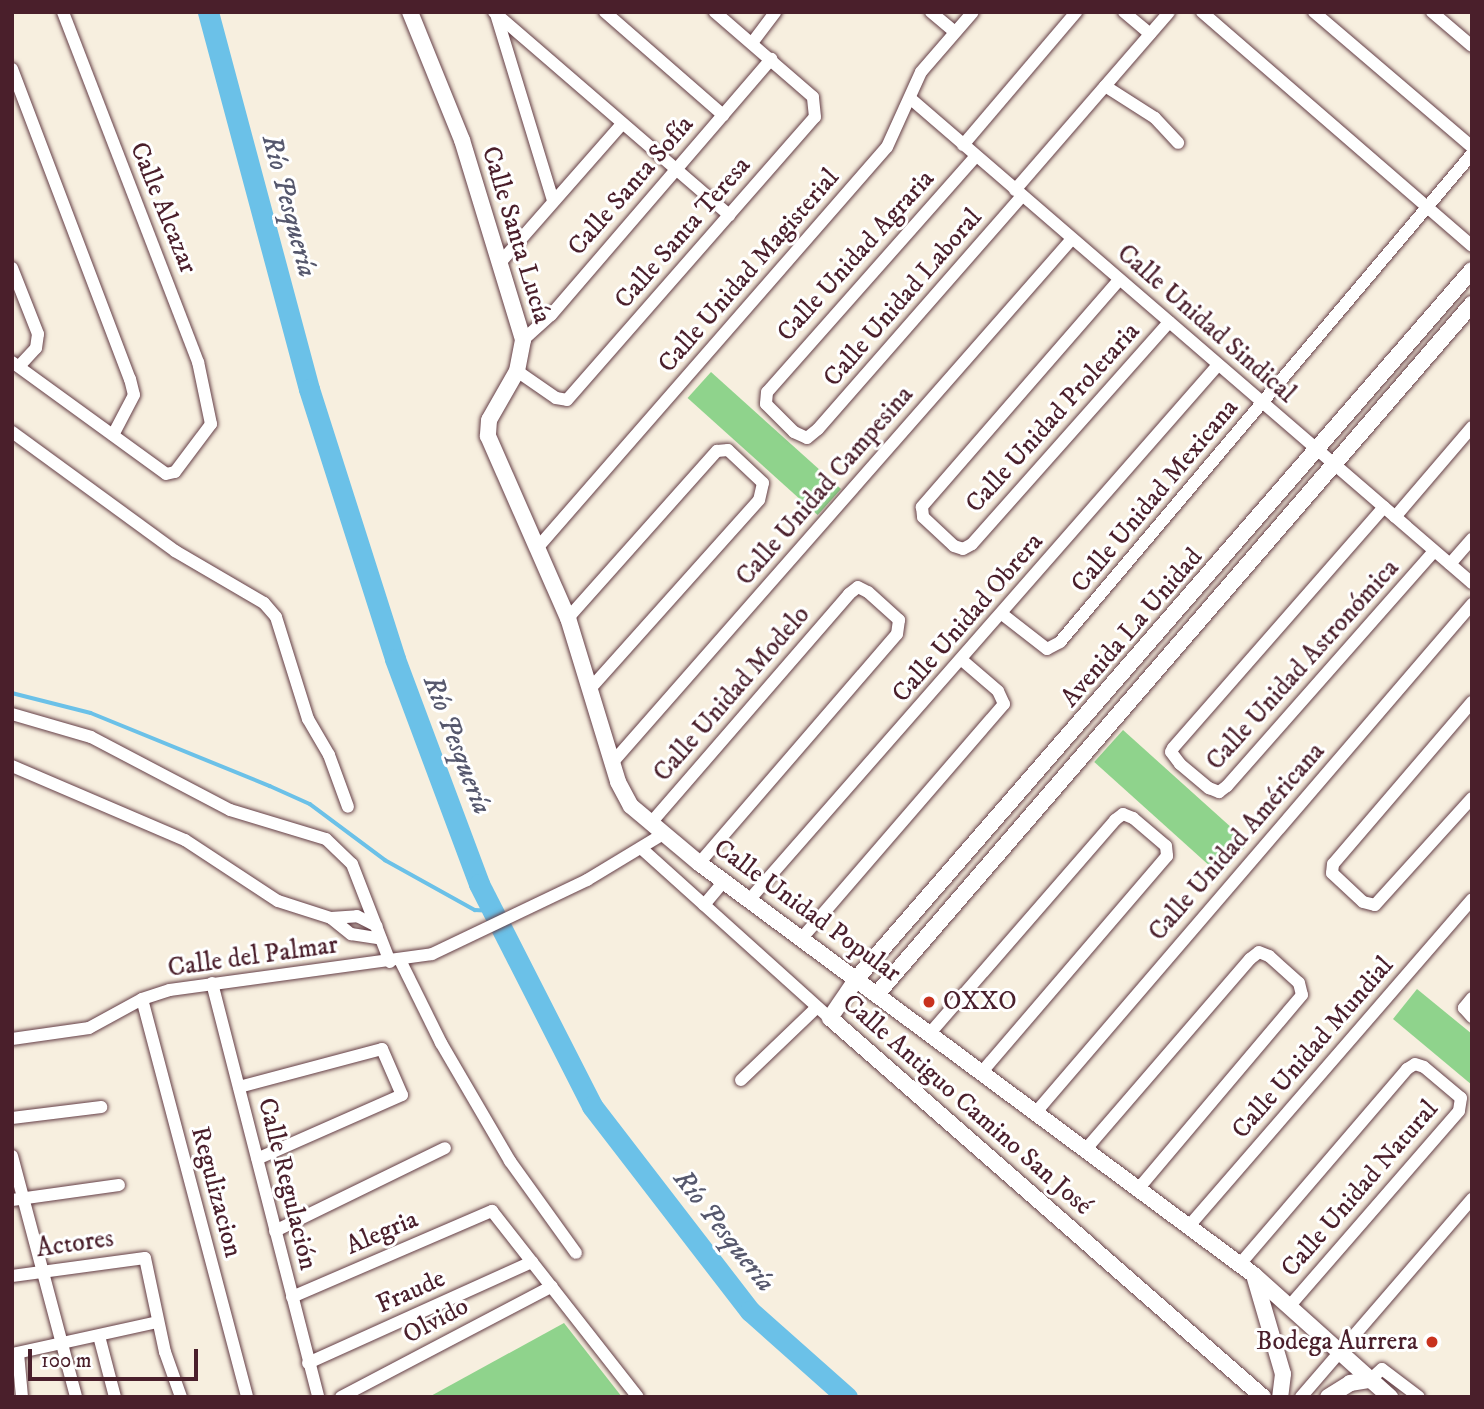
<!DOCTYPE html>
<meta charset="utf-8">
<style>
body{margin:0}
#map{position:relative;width:1484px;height:1409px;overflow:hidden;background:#f7efdf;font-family:"IM FELL DW Pica",serif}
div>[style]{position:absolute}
.green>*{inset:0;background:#8fd38c;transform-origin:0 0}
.stream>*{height:3.5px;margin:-1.75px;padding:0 1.75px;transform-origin:1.75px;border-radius:1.75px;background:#6bc1e8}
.river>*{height:21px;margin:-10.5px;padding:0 10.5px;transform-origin:10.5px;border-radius:10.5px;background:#6bc1e8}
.roads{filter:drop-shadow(0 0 2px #643e46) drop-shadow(0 0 2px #643e46)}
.minor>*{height:12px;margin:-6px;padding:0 6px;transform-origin:6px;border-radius:6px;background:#fff}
.tertiary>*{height:16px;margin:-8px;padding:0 8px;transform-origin:8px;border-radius:8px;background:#fff}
.dots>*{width:19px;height:19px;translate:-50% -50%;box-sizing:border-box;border:4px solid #fff;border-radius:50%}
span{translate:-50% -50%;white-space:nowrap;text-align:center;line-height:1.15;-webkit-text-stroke:6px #fff;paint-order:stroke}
.street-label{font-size:26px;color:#4a1f2b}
.poi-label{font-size:26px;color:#4a1f2b}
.left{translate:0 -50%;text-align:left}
.right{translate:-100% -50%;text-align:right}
.water-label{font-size:28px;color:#56586d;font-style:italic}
.frame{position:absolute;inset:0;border:14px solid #4a1f2b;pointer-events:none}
.scale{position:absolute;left:28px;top:1349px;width:170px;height:32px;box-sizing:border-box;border:4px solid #4a1f2b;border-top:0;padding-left:9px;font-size:21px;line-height:24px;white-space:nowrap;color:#4a1f2b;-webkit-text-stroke:5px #fff;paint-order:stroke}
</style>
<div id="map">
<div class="green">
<div style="left:711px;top:372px;width:175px;height:35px;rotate:42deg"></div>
<div style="left:1123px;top:730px;width:169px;height:43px;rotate:42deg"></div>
<div style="clip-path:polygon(1417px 989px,1472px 1034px,1472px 1085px,1393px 1019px)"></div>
<div style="clip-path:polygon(564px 1323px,622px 1397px,429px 1397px)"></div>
</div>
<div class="stream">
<div style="left:12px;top:693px;width:81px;rotate:14.2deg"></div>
<div style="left:91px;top:713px;width:193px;rotate:22.2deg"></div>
<div style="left:270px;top:786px;width:44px;rotate:24.2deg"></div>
<div style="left:310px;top:804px;width:94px;rotate:36.7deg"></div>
<div style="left:385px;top:860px;width:103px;rotate:29.1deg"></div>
<div style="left:475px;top:910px;width:18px;rotate:3deg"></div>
</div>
<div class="river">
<div style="left:208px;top:12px;width:390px;rotate:75deg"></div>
<div style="left:309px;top:389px;width:283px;rotate:72.3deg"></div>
<div style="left:395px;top:659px;width:240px;rotate:69.5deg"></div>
<div style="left:479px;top:884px;width:249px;rotate:63deg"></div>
<div style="left:592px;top:1106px;width:259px;rotate:52.4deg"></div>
<div style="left:750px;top:1311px;width:130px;rotate:41.6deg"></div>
</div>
<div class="roads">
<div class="minor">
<div style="left:494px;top:12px;width:311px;rotate:40.8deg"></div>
<div style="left:605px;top:12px;width:157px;rotate:41.1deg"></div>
<div style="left:931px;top:12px;width:31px;rotate:40deg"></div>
<div style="left:1124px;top:12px;width:34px;rotate:40deg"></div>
<div style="left:1202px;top:12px;width:357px;rotate:40.9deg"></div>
<div style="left:1314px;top:12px;width:208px;rotate:40.5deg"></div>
<div style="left:1432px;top:12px;width:52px;rotate:40.4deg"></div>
<div style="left:496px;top:14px;width:195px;rotate:73deg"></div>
<div style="left:752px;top:43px;width:39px;rotate:-53deg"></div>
<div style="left:12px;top:69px;width:332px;rotate:69.2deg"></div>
<div style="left:130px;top:379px;width:16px;rotate:76deg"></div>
<div style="left:134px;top:395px;width:45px;rotate:117.7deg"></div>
<div style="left:1105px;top:86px;width:59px;rotate:32.6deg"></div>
<div style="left:1155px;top:118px;width:34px;rotate:47deg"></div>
<div style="left:911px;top:99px;width:741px;rotate:40.79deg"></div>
<div style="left:963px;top:145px;width:175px;rotate:-49.6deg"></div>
<div style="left:976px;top:156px;width:315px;rotate:131.5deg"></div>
<div style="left:767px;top:392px;width:12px;rotate:95deg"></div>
<div style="left:766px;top:404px;width:40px;rotate:45deg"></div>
<div style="left:794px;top:432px;width:14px;rotate:25deg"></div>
<div style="left:807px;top:438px;width:14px;rotate:-39deg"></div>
<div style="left:818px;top:429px;width:310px;rotate:-48.8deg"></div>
<div style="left:1015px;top:190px;width:235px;rotate:-49.1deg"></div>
<div style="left:499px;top:264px;width:186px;rotate:-48.7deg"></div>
<div style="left:12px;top:268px;width:71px;rotate:68.5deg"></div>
<div style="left:38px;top:334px;width:14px;rotate:98deg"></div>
<div style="left:36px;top:348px;width:25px;rotate:133deg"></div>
<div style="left:1119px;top:280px;width:301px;rotate:131deg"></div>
<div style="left:922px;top:507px;width:10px;rotate:84deg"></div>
<div style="left:923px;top:517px;width:42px;rotate:43.1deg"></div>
<div style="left:954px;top:546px;width:9px;rotate:18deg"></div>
<div style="left:963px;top:549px;width:10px;rotate:-29deg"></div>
<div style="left:972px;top:544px;width:297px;rotate:-48.4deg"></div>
<div style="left:523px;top:340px;width:38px;rotate:-42deg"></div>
<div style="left:551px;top:315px;width:338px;rotate:-49.3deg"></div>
<div style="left:12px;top:362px;width:190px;rotate:36deg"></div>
<div style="left:166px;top:474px;width:9px;rotate:-13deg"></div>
<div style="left:175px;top:472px;width:60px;rotate:-53.1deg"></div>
<div style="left:211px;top:424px;width:63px;rotate:-101.8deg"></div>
<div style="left:198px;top:362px;width:375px;rotate:-111.1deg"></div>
<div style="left:517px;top:371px;width:47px;rotate:34.7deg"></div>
<div style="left:556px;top:398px;width:11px;rotate:10deg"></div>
<div style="left:567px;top:400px;width:376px;rotate:-48.8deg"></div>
<div style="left:815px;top:117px;width:20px;rotate:-96deg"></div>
<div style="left:813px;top:97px;width:130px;rotate:-139.1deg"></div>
<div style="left:12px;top:432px;width:202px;rotate:36.1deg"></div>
<div style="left:175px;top:551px;width:103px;rotate:30.3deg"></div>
<div style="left:264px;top:603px;width:18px;rotate:49deg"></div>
<div style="left:276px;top:617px;width:107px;rotate:72.6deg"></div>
<div style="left:308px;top:719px;width:42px;rotate:59.7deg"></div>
<div style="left:329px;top:755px;width:55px;rotate:69.9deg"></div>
<div style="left:1384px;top:507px;width:320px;rotate:131.2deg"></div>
<div style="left:1173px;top:748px;width:4px;rotate:117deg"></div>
<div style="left:1171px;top:752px;width:15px;rotate:53deg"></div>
<div style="left:1180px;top:764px;width:38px;rotate:40deg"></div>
<div style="left:1209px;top:788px;width:11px;rotate:22deg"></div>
<div style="left:1219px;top:792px;width:10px;rotate:-37deg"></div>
<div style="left:1227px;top:786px;width:313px;rotate:-48.6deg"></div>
<div style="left:1395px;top:517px;width:118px;rotate:-49.5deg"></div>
<div style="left:539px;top:546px;width:529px;rotate:-48.91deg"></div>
<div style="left:887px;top:147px;width:82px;rotate:-65.6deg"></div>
<div style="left:921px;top:72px;width:79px;rotate:-49.1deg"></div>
<div style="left:1450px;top:564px;width:33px;rotate:-49deg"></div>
<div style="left:1002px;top:614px;width:57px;rotate:37.9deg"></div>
<div style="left:1047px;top:649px;width:15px;rotate:-28deg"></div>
<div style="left:1060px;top:642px;width:639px;rotate:-49.83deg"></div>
<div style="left:568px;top:618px;width:224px;rotate:-48.3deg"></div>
<div style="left:717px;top:451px;width:11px;rotate:-5deg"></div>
<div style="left:728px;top:450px;width:48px;rotate:43.3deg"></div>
<div style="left:763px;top:483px;width:17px;rotate:103deg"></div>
<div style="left:759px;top:500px;width:252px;rotate:131.8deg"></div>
<div style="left:1472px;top:702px;width:213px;rotate:130.6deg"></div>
<div style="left:1333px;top:864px;width:9px;rotate:96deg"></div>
<div style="left:1332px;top:873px;width:42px;rotate:43.1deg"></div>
<div style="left:1363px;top:902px;width:12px;rotate:14deg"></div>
<div style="left:1375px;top:905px;width:144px;rotate:-47.8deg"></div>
<div style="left:12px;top:714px;width:82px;rotate:16.2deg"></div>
<div style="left:91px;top:737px;width:157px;rotate:27.7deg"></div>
<div style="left:230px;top:810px;width:100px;rotate:16.8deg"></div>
<div style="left:326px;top:839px;width:36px;rotate:44deg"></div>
<div style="left:352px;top:864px;width:105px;rotate:68.8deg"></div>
<div style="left:612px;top:763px;width:696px;rotate:-48.73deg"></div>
<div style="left:12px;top:766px;width:188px;rotate:23.2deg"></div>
<div style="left:185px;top:840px;width:111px;rotate:33.3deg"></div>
<div style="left:278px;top:901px;width:56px;rotate:17.8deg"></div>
<div style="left:331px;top:918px;width:26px;rotate:39deg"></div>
<div style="left:351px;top:934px;width:30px;rotate:9deg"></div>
<div style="left:650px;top:824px;width:304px;rotate:-49.1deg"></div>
<div style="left:849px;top:594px;width:11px;rotate:-38deg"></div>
<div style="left:858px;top:587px;width:11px;rotate:27deg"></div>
<div style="left:868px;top:592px;width:42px;rotate:42.1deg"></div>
<div style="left:899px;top:620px;width:14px;rotate:98deg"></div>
<div style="left:897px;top:634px;width:303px;rotate:130.8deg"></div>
<div style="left:641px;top:848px;width:254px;rotate:42deg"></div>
<div style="left:750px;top:899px;width:710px;rotate:-48.77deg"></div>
<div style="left:704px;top:905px;width:31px;rotate:-50deg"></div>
<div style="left:331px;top:918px;width:26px;rotate:-4deg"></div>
<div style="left:357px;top:916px;width:22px;rotate:27deg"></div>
<div style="left:802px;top:938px;width:309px;rotate:-49.2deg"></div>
<div style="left:1004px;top:704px;width:14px;rotate:-115deg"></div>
<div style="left:998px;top:691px;width:48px;rotate:-139.3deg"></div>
<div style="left:400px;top:960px;width:93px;rotate:63.7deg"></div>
<div style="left:441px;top:1043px;width:137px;rotate:59.7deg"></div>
<div style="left:510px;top:1161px;width:113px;rotate:54.3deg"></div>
<div style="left:212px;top:983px;width:427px;rotate:75.6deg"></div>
<div style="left:1472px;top:998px;width:13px;rotate:129deg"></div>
<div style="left:1464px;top:1008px;width:12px;rotate:48deg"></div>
<div style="left:142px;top:999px;width:412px;rotate:75.2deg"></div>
<div style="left:931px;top:1032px;width:281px;rotate:-49deg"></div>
<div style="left:1115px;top:820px;width:10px;rotate:-37deg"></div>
<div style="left:1123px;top:814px;width:11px;rotate:22deg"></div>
<div style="left:1133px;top:818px;width:43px;rotate:40.3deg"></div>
<div style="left:1166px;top:846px;width:10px;rotate:84deg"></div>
<div style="left:1167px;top:856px;width:283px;rotate:130.6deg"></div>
<div style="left:12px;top:1039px;width:78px;rotate:-8.1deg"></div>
<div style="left:89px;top:1028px;width:60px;rotate:-28.7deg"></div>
<div style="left:142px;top:999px;width:29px;rotate:-18deg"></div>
<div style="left:170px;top:990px;width:264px;rotate:-7.8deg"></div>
<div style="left:432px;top:954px;width:172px;rotate:-25.5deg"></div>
<div style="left:587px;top:880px;width:89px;rotate:-31.2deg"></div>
<div style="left:741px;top:1080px;width:105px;rotate:-43.8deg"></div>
<div style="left:239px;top:1087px;width:148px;rotate:-14.9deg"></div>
<div style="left:382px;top:1049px;width:50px;rotate:66.5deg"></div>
<div style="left:402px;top:1095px;width:158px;rotate:156.2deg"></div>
<div style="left:1037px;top:1111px;width:668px;rotate:-49.37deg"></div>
<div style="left:12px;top:1118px;width:90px;rotate:-7deg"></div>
<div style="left:1086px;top:1149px;width:251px;rotate:-49.2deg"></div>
<div style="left:1250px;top:959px;width:11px;rotate:-38deg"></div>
<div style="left:1259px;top:952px;width:11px;rotate:22deg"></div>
<div style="left:1269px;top:956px;width:40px;rotate:42deg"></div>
<div style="left:1299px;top:983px;width:12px;rotate:76deg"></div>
<div style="left:1302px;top:995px;width:254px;rotate:130.2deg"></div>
<div style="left:12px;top:1156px;width:249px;rotate:75.1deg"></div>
<div style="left:12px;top:1200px;width:108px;rotate:-8deg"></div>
<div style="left:1189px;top:1226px;width:432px;rotate:-49.1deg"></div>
<div style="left:275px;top:1231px;width:189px;rotate:-26deg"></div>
<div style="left:1240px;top:1264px;width:257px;rotate:-49.4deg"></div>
<div style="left:1407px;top:1069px;width:9px;rotate:-32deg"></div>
<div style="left:1415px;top:1064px;width:9px;rotate:18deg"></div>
<div style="left:1424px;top:1067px;width:48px;rotate:40deg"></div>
<div style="left:1461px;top:1098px;width:13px;rotate:99deg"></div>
<div style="left:1459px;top:1111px;width:256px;rotate:131deg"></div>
<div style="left:12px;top:1276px;width:134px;rotate:-7.7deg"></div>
<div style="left:145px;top:1258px;width:96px;rotate:78deg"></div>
<div style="left:165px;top:1352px;width:48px;rotate:70.4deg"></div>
<div style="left:292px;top:1297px;width:218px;rotate:-23.3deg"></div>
<div style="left:492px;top:1211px;width:236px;rotate:51.9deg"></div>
<div style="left:99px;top:1336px;width:63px;rotate:75.3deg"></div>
<div style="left:18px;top:1353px;width:44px;rotate:84.8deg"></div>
<div style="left:12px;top:1354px;width:149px;rotate:-12.4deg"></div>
<div style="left:308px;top:1363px;width:246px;rotate:-24.3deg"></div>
<div style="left:1370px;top:1380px;width:16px;rotate:-43deg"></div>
<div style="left:1382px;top:1369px;width:46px;rotate:37.1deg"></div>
<div style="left:341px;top:1397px;width:238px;rotate:-27.7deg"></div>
<div style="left:1301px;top:1397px;width:262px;rotate:-49.2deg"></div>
</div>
<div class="tertiary">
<div style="left:410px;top:12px;width:138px;rotate:67.9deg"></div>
<div style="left:462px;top:140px;width:209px;rotate:73deg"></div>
<div style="left:523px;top:340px;width:32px;rotate:101deg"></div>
<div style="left:517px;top:371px;width:56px;rotate:119.7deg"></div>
<div style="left:489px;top:420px;width:16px;rotate:94deg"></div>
<div style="left:488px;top:436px;width:199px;rotate:66.3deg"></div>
<div style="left:568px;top:618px;width:171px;rotate:73deg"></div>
<div style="left:618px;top:782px;width:27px;rotate:62deg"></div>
<div style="left:631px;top:806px;width:89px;rotate:40deg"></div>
<div style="left:699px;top:863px;width:691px;rotate:36.59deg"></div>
<div style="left:1254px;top:1275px;width:183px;rotate:41.9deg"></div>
<div style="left:878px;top:993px;width:910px;rotate:-49.23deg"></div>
<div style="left:1254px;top:1275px;width:103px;rotate:73.7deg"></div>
<div style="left:1283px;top:1374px;width:23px;rotate:97deg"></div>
<div style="left:1263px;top:1397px;width:575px;rotate:-138.8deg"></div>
<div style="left:830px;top:1018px;width:50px;rotate:-55.7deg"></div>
<div style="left:858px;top:977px;width:936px;rotate:-49.03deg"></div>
<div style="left:1328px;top:1397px;width:26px;rotate:-32deg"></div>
<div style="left:1350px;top:1383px;width:20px;rotate:-9deg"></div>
</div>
</div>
<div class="dots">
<div style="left:929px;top:1002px;background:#c8321e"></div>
<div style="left:1432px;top:1342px;background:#c8321e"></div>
</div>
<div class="street-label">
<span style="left:631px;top:186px;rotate:-49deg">Calle Santa Sofía</span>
<span style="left:163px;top:208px;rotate:68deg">Calle Alcazar</span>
<span style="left:683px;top:233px;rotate:-49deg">Calle Santa Teresa</span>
<span style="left:516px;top:235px;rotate:73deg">Calle Santa Lucía</span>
<span style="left:856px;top:256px;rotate:-48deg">Calle Unidad Agraria</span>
<span style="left:749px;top:271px;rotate:-49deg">Calle Unidad Magisterial</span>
<span style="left:903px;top:298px;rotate:-49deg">Calle Unidad Laboral</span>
<span style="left:1206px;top:324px;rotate:41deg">Calle Unidad Sindical</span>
<span style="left:1053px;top:418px;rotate:-48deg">Calle Unidad Proletaria</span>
<span style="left:825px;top:486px;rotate:-49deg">Calle Unidad Campesina</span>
<span style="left:1155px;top:496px;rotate:-50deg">Calle Unidad Mexicana</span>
<span style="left:968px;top:618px;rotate:-49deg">Calle Unidad Obrera</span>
<span style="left:1132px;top:628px;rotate:-49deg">Avenida La Unidad</span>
<span style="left:1303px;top:665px;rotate:-48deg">Calle Unidad Astronómica</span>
<span style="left:732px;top:694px;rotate:-49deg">Calle Unidad Modelo</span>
<span style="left:1237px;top:842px;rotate:-49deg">Calle Unidad Américana</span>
<span style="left:807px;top:911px;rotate:36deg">Calle Unidad Popular</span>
<span style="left:253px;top:957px;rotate:-8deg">Calle del Palmar</span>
<span style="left:1313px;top:1048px;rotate:-49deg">Calle Unidad Mundial</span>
<span style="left:967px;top:1105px;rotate:41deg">Calle Antiguo Camino San José</span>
<span style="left:287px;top:1184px;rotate:76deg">Calle Regulación</span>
<span style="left:1360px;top:1189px;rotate:-49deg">Calle Unidad Natural</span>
<span style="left:216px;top:1192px;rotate:75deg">Regulizacion</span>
<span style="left:382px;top:1233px;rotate:-23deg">Alegria</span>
<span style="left:75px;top:1244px;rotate:-8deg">Actores</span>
<span style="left:411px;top:1292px;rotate:-24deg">Fraude</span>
<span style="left:436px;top:1321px;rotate:-28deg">Olvido</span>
</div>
<div class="poi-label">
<span class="left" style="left:943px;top:1002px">OXXO</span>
<span class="right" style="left:1418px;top:1342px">Bodega Aurrera</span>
</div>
<div class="water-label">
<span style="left:289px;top:206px;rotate:75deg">Río Pesquería</span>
<span style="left:457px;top:745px;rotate:69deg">Río Pesquería</span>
<span style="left:724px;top:1231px;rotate:52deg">Río Pesquería</span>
</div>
<div class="frame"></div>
<div class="scale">100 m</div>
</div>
